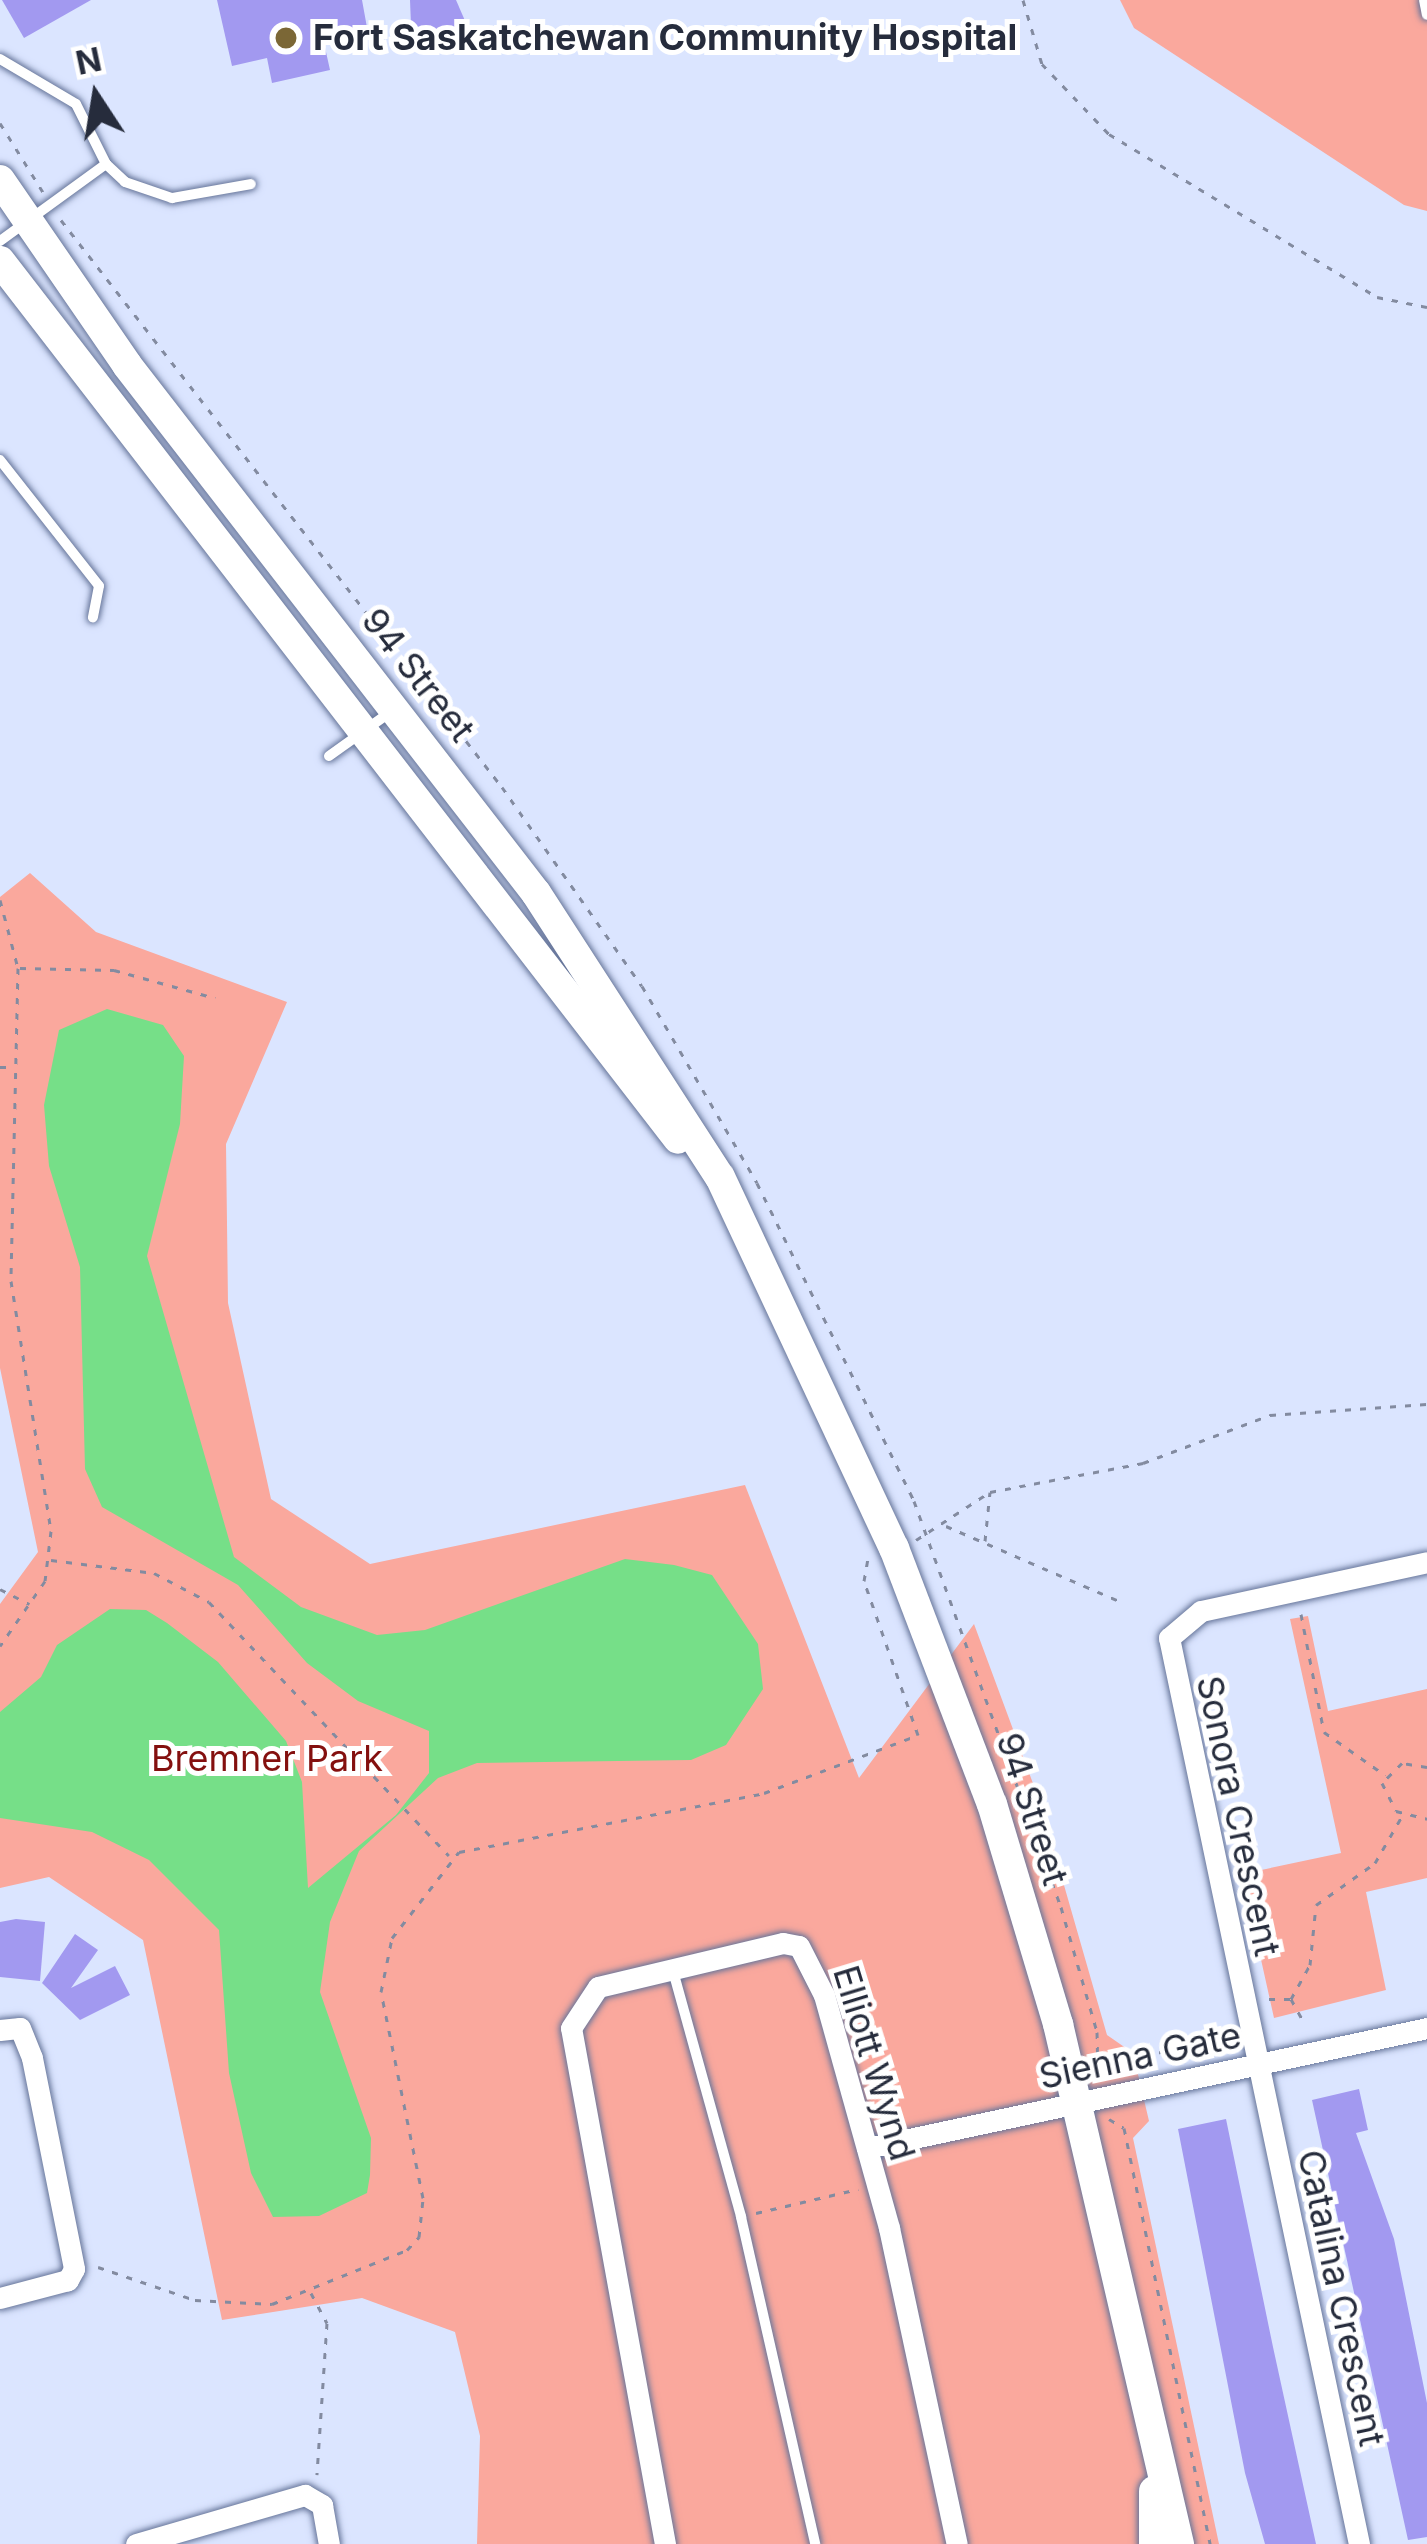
<!DOCTYPE html>
<style>
body{margin:0}
#map{position:relative;width:1427px;height:2544px;overflow:hidden;background:#dbe5ff;font-family:Inter,sans-serif}
div>[style]{position:absolute}
.green>*{inset:0;background:#faa89d}
.water>*{inset:0;background:#76df88}
.building>*{inset:0;background:#a299f0}
.path>*{height:3px;margin-top:-1.5px;transform-origin:0;background:repeating-linear-gradient(90deg,#838ba0 0 6px,transparent 0 15px)}
.roads{filter:drop-shadow(0 0 3px #66759a) drop-shadow(0 0 3px #66759a)}
.lane>*{height:10px;margin:-5px;padding:0 5px;transform-origin:5px;border-radius:5px;background:#fff}
.street>*{height:21px;margin:-10.5px;padding:0 10.5px;transform-origin:10.5px;border-radius:10.5px;background:#fff}
.secondary>*{height:30px;margin:-15px;padding:0 15px;transform-origin:15px;border-radius:15px;background:#fff}
.dots>*{width:33px;height:33px;translate:-50% -50%;box-sizing:border-box;border:6px solid #fff;border-radius:50%}
span{translate:-50% -50%;white-space:nowrap;text-align:center;line-height:1.15;-webkit-text-stroke:10px #fff;paint-order:stroke}
.poi-label{font-size:36px;color:#262c3c;font-weight:700}
.left{translate:0 -50%;text-align:left}
.street-label{font-size:36px;color:#262c3c}
.park-label{font-size:36px;color:#84100f}
.north{position:absolute;left:36px;top:36px;width:120px;height:120px;-webkit-text-stroke:9px #fff;paint-order:stroke;rotate:348deg;font-size:33px;font-weight:700;line-height:48px;text-align:center;color:#262c3c}
.north::after{content:'';display:block;margin:auto;width:42px;height:54px;background:#262c3c;clip-path:polygon(50% 0,100% 100%,50% 72%,0 100%)}
</style>
<div id="map">
<div class="green">
<div style="clip-path:polygon(1120px 0,1427px 0,1427px 211px,1404px 205px,1134px 28px)"></div>
<div style="clip-path:polygon(30px 873px,96px 932px,287px 1002px,226px 1144px,228px 1303px,271px 1499px,370px 1564px,745px 1485px,859px 1778px,974px 1624px,1041px 1805px,1107px 2035px,1133px 2053px,1149px 2121px,1133px 2138px,1219px 2544px,477px 2544px,480px 2436px,455px 2332px,362px 2298px,222px 2320px,143px 1940px,49px 1877px,0 1888px,0 1604px,38px 1552px,0 1368px,0 897px)"></div>
<div style="clip-path:polygon(1308px 1616px,1328px 1711px,1427px 1689px,1427px 1878px,1366px 1892px,1386px 1990px,1274px 2018px,1242px 1874px,1341px 1853px,1290px 1619px)"></div>
</div>
<div class="water">
<div style="clip-path:polygon(107px 1009px,163px 1025px,184px 1056px,180px 1124px,147px 1256px,234px 1557px,301px 1607px,377px 1635px,425px 1630px,625px 1559px,674px 1565px,712px 1575px,758px 1644px,763px 1689px,726px 1745px,691px 1760px,477px 1763px,438px 1778px,359px 1851px,330px 1922px,320px 1992px,371px 2138px,370px 2175px,367px 2193px,319px 2216px,273px 2217px,251px 2173px,229px 2073px,219px 1930px,149px 1860px,92px 1832px,0 1818px,0 1712px,41px 1677px,57px 1645px,110px 1609px,146px 1610px,167px 1623px,218px 1662px,286px 1741px,302px 1782px,308px 1888px,396px 1815px,429px 1773px,429px 1731px,358px 1701px,307px 1663px,238px 1585px,102px 1507px,85px 1469px,80px 1267px,49px 1166px,44px 1105px,59px 1030px)"></div>
</div>
<div class="building">
<div style="clip-path:polygon(2px 0,91px 0,24px 38px)"></div>
<div style="clip-path:polygon(217px 0,362px 0,368px 33px,324px 43px,330px 70px,272px 83px,267px 58px,232px 66px)"></div>
<div style="clip-path:polygon(410px 0,456px 0,472px 37px,412px 50px)"></div>
<div style="clip-path:polygon(16px 1919px,45px 1922px,40px 1981px,0 1977px,0 1922px)"></div>
<div style="clip-path:polygon(75px 1934px,98px 1950px,71px 1988px,115px 1966px,130px 1995px,80px 2020px,42px 1983px)"></div>
<div style="clip-path:polygon(1359px 2089px,1368px 2130px,1356px 2133px,1394px 2239px,1427px 2403px,1427px 2537px,1408px 2540px,1312px 2100px)"></div>
<div style="clip-path:polygon(1226px 2119px,1273px 2347px,1316px 2544px,1265px 2544px,1245px 2473px,1178px 2129px)"></div>
</div>
<div class="path">
<div style="left:1023px;top:0;width:67px;rotate:73.5deg"></div>
<div style="left:1042px;top:64px;width:97px;rotate:46.3deg"></div>
<div style="left:1109px;top:134px;width:314px;rotate:31.3deg"></div>
<div style="left:1377px;top:297px;width:51px;rotate:11.3deg"></div>
<div style="left:0;top:123px;width:81px;rotate:58.1deg"></div>
<div style="left:61px;top:220px;width:718px;rotate:52.13deg"></div>
<div style="left:502px;top:787px;width:243px;rotate:54.9deg"></div>
<div style="left:642px;top:986px;width:228px;rotate:59.7deg"></div>
<div style="left:757px;top:1183px;width:355px;rotate:63.7deg"></div>
<div style="left:914px;top:1501px;width:432px;rotate:70.1deg"></div>
<div style="left:1061px;top:1907px;width:130px;rotate:73.9deg"></div>
<div style="left:1097px;top:2032px;width:43px;rotate:88.7deg"></div>
<div style="left:0;top:900px;width:70px;rotate:75.2deg"></div>
<div style="left:18px;top:968px;width:313px;rotate:91.3deg"></div>
<div style="left:11px;top:1281px;width:253px;rotate:80.9deg"></div>
<div style="left:51px;top:1531px;width:50px;rotate:96.8deg"></div>
<div style="left:45px;top:1581px;width:79px;rotate:124.7deg"></div>
<div style="left:20px;top:968px;width:94px;rotate:1.2deg"></div>
<div style="left:114px;top:970px;width:105px;rotate:15.5deg"></div>
<div style="left:0;top:1067px;width:11px"></div>
<div style="left:946px;top:1526px;width:194px;rotate:23.4deg"></div>
<div style="left:916px;top:1540px;width:88px;rotate:-33deg"></div>
<div style="left:990px;top:1492px;width:156px;rotate:-10.7deg"></div>
<div style="left:1143px;top:1463px;width:136px;rotate:-20.7deg"></div>
<div style="left:1270px;top:1415px;width:157px;rotate:-4deg"></div>
<div style="left:985px;top:1541px;width:49px;rotate:-84.2deg"></div>
<div style="left:51px;top:1560px;width:104px;rotate:7.2deg"></div>
<div style="left:154px;top:1573px;width:62px;rotate:27.8deg"></div>
<div style="left:209px;top:1602px;width:349px;rotate:46.6deg"></div>
<div style="left:0;top:1589px;width:33px;rotate:27deg"></div>
<div style="left:1301px;top:1614px;width:120px;rotate:79deg"></div>
<div style="left:1324px;top:1732px;width:75px;rotate:35.2deg"></div>
<div style="left:1427px;top:1767px;width:25px;rotate:-171deg"></div>
<div style="left:1402px;top:1763px;width:28px;rotate:135deg"></div>
<div style="left:1382px;top:1783px;width:31px;rotate:63deg"></div>
<div style="left:1396px;top:1811px;width:32px;rotate:14deg"></div>
<div style="left:1269px;top:1999px;width:22px"></div>
<div style="left:1291px;top:1999px;width:26px;rotate:61deg"></div>
<div style="left:1291px;top:1999px;width:39px;rotate:-61deg"></div>
<div style="left:1310px;top:1965px;width:60px;rotate:-84.3deg"></div>
<div style="left:1316px;top:1905px;width:72px;rotate:-35.4deg"></div>
<div style="left:1375px;top:1863px;width:54px;rotate:-60.1deg"></div>
<div style="left:1100px;top:2063px;width:129px;rotate:-10.3deg"></div>
<div style="left:1109px;top:2119px;width:17px;rotate:31deg"></div>
<div style="left:1124px;top:2128px;width:425px;rotate:78.3deg"></div>
<div style="left:756px;top:2213px;width:105px;rotate:-13.2deg"></div>
<div style="left:98px;top:2267px;width:102px;rotate:18.8deg"></div>
<div style="left:195px;top:2300px;width:77px;rotate:3deg"></div>
<div style="left:272px;top:2304px;width:145px;rotate:-21.8deg"></div>
<div style="left:407px;top:2250px;width:18px;rotate:-47deg"></div>
<div style="left:419px;top:2237px;width:39px;rotate:-84deg"></div>
<div style="left:423px;top:2198px;width:210px;rotate:-101.5deg"></div>
<div style="left:381px;top:1992px;width:55px;rotate:-78.5deg"></div>
<div style="left:392px;top:1938px;width:109px;rotate:-52.1deg"></div>
<div style="left:459px;top:1852px;width:311px;rotate:-10.9deg"></div>
<div style="left:764px;top:1793px;width:165px;rotate:-20.6deg"></div>
<div style="left:918px;top:1735px;width:163px;rotate:-109.3deg"></div>
<div style="left:864px;top:1581px;width:22px;rotate:-80deg"></div>
<div style="left:311px;top:2293px;width:34px;rotate:62deg"></div>
<div style="left:327px;top:2323px;width:152px;rotate:93.8deg"></div>
</div>
<div class="roads">
<div class="lane">
<div style="left:1424px;top:0;width:15px;rotate:79deg"></div>
<div style="left:0;top:59px;width:88px;rotate:30.6deg"></div>
<div style="left:76px;top:104px;width:67px;rotate:63.4deg"></div>
<div style="left:106px;top:164px;width:131px;rotate:144deg"></div>
<div style="left:106px;top:164px;width:26px;rotate:43deg"></div>
<div style="left:125px;top:182px;width:50px;rotate:18.8deg"></div>
<div style="left:172px;top:198px;width:80px;rotate:-10deg"></div>
<div style="left:0;top:460px;width:160px;rotate:51.8deg"></div>
<div style="left:99px;top:586px;width:32px;rotate:101deg"></div>
<div style="left:329px;top:756px;width:74px;rotate:-35.6deg"></div>
<div style="left:673px;top:1971px;width:255px;rotate:74.5deg"></div>
<div style="left:741px;top:2217px;width:335px;rotate:77.2deg"></div>
</div>
<div class="street">
<div style="left:0;top:2030px;width:20px;rotate:-6deg"></div>
<div style="left:20px;top:2028px;width:32px;rotate:68deg"></div>
<div style="left:32px;top:2058px;width:215px;rotate:78.7deg"></div>
<div style="left:74px;top:2269px;width:13px;rotate:119deg"></div>
<div style="left:68px;top:2280px;width:70px;rotate:165.2deg"></div>
<div style="left:867px;top:2148px;width:573px;rotate:-12.09deg"></div>
<div style="left:136px;top:2544px;width:176px;rotate:-16.2deg"></div>
<div style="left:305px;top:2495px;width:20px;rotate:30deg"></div>
<div style="left:322px;top:2505px;width:40px;rotate:80deg"></div>
<div style="left:665px;top:2544px;width:524px;rotate:-100.32deg"></div>
<div style="left:571px;top:2028px;width:49px;rotate:-56.6deg"></div>
<div style="left:598px;top:1987px;width:190px;rotate:-13.4deg"></div>
<div style="left:783px;top:1943px;width:16px;rotate:11deg"></div>
<div style="left:799px;top:1946px;width:55px;rotate:63deg"></div>
<div style="left:824px;top:1995px;width:242px;rotate:74.4deg"></div>
<div style="left:889px;top:2228px;width:323px;rotate:77.9deg"></div>
<div style="left:1359px;top:2544px;width:926px;rotate:-101.84deg"></div>
<div style="left:1169px;top:1638px;width:42px;rotate:-40.2deg"></div>
<div style="left:1201px;top:1611px;width:231px;rotate:-12.2deg"></div>
</div>
<div class="secondary">
<div style="left:0;top:180px;width:224px;rotate:55.5deg"></div>
<div style="left:127px;top:365px;width:668px;rotate:52.24deg"></div>
<div style="left:536px;top:893px;width:338px;rotate:57.1deg"></div>
<div style="left:720px;top:1177px;width:410px;rotate:64.9deg"></div>
<div style="left:894px;top:1548px;width:274px;rotate:69.1deg"></div>
<div style="left:992px;top:1804px;width:230px;rotate:73.3deg"></div>
<div style="left:1058px;top:2024px;width:534px;rotate:76.9deg"></div>
<div style="left:0;top:261px;width:1109px;rotate:52.32deg"></div>
<div style="left:1154px;top:2491px;width:53px;rotate:90deg"></div>
</div>
</div>
<div class="dots">
<div style="left:286px;top:38px;background:#7b6736"></div>
</div>
<div class="poi-label">
<span class="left" style="left:313px;top:38px">Fort Saskatchewan Community Hospital</span>
</div>
<div class="street-label">
<span style="left:418px;top:675px;rotate:52deg">94 Street</span>
<span style="left:1032px;top:1809px;rotate:72deg">94 Street</span>
<span style="left:1238px;top:1816px;rotate:78deg">Sonora Crescent</span>
<span style="left:1140px;top:2056px;rotate:-12deg">Sienna Gate</span>
<span style="left:874px;top:2063px;rotate:73deg">Elliott Wynd</span>
<span style="left:1341px;top:2298px;rotate:78deg">Catalina Crescent</span>
</div>
<div class="park-label">
<span style="left:267px;top:1759px">Bremner Park</span>
</div>
<div class="north">N</div>
</div>
